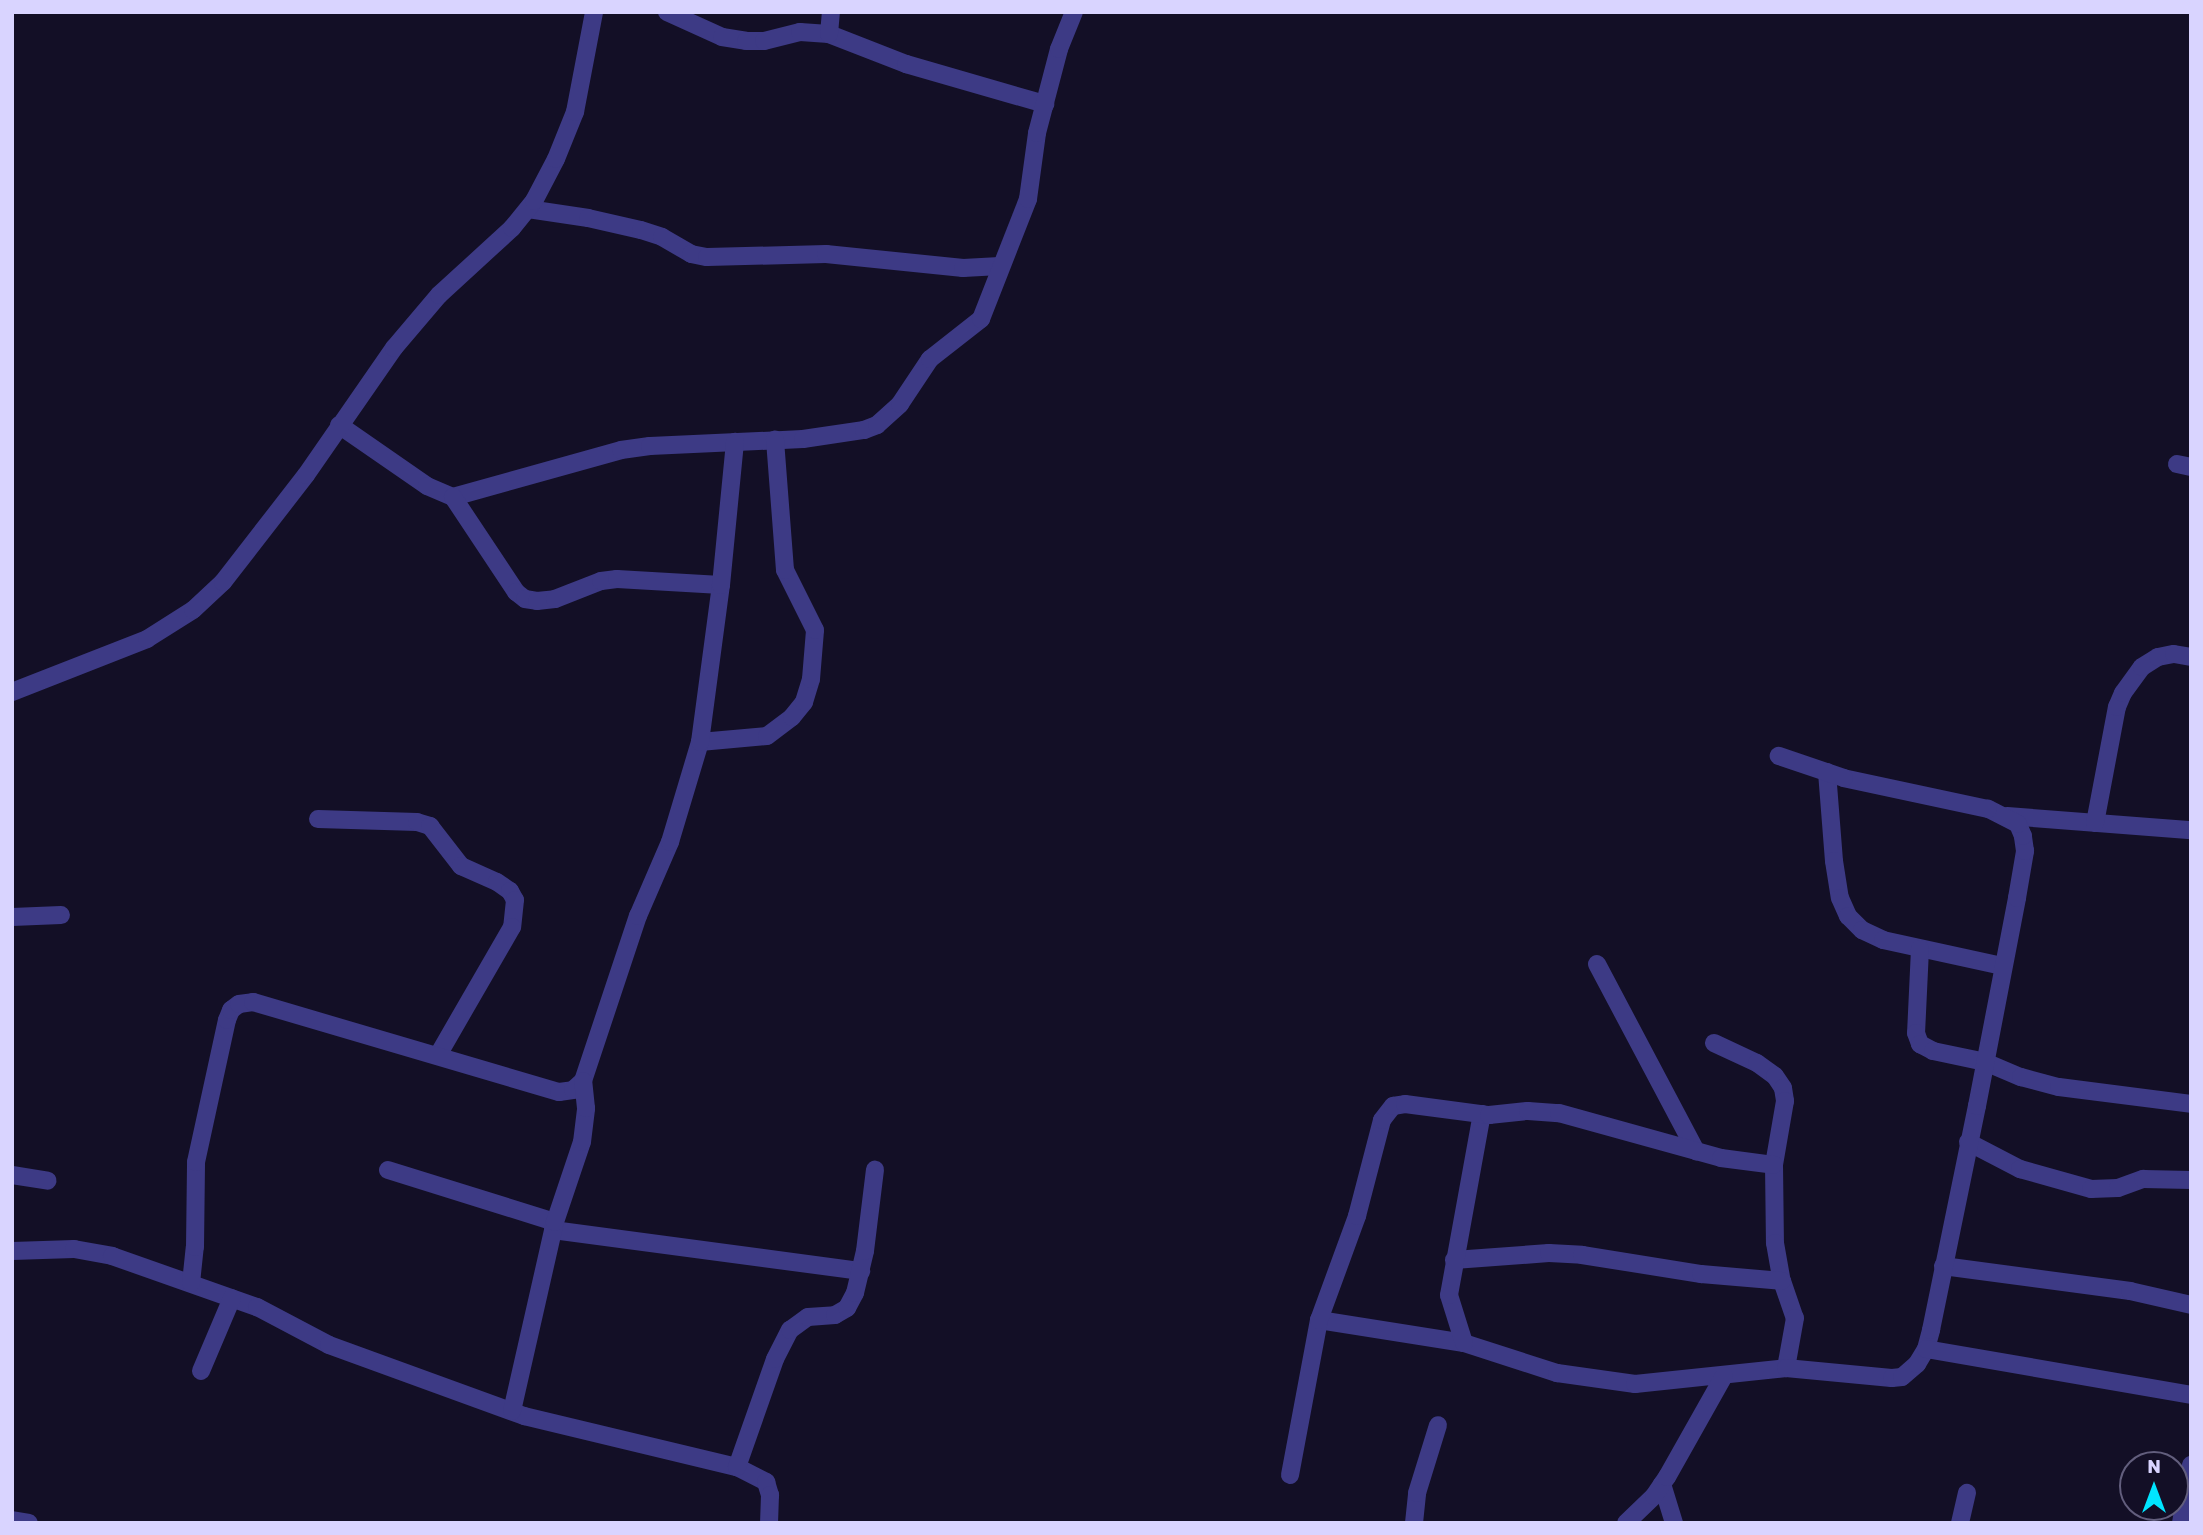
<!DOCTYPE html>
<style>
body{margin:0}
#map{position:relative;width:2203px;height:1535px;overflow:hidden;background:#130f26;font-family:Rubik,sans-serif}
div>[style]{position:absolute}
.street>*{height:18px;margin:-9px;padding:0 9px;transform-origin:9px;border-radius:9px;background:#3d3a85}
span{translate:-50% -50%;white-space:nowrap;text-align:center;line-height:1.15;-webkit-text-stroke:5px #130f26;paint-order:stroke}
.frame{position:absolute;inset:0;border:14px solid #d9d4ff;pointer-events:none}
.north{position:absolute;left:2119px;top:1451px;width:70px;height:70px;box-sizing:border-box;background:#130f26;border:2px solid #625e7d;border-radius:50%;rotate:0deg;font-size:19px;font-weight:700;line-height:28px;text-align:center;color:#d9d4ff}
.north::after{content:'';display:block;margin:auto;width:24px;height:32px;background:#00e5ff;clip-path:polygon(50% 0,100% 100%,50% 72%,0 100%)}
</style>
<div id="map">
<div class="street">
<div style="left:667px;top:12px;width:60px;rotate:24.4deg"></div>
<div style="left:722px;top:37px;width:24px;rotate:9deg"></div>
<div style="left:746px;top:41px;width:18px"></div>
<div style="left:764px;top:41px;width:37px;rotate:-14deg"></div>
<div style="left:800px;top:32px;width:29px;rotate:4deg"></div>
<div style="left:829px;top:34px;width:83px;rotate:21.3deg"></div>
<div style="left:906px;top:64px;width:145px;rotate:16.1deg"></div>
<div style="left:829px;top:34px;width:22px;rotate:-85deg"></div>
<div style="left:528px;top:209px;width:61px;rotate:8.5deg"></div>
<div style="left:588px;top:218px;width:54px;rotate:12.8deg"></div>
<div style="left:641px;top:230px;width:22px;rotate:18deg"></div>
<div style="left:662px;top:237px;width:34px;rotate:30deg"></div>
<div style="left:691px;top:254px;width:16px;rotate:11deg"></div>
<div style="left:707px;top:257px;width:119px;rotate:-1.4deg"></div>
<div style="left:826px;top:254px;width:138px;rotate:5.8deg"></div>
<div style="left:963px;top:268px;width:37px;rotate:-3deg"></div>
<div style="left:339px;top:425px;width:107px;rotate:34.7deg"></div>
<div style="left:427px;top:486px;width:28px;rotate:23deg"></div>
<div style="left:453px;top:497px;width:174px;rotate:-15.6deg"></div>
<div style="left:621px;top:450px;width:29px;rotate:-8deg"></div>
<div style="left:650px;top:446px;width:153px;rotate:-2.6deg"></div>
<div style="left:803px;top:439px;width:62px;rotate:-8.4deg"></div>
<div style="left:864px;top:430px;width:14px;rotate:-21deg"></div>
<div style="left:877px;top:425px;width:31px;rotate:-42deg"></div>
<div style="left:900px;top:404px;width:54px;rotate:-56.3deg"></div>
<div style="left:930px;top:359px;width:65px;rotate:-38.1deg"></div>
<div style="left:981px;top:319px;width:129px;rotate:-68.6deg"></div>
<div style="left:1028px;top:199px;width:67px;rotate:-82.2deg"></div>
<div style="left:1037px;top:133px;width:87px;rotate:-75.3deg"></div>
<div style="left:1059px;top:49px;width:40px;rotate:-68deg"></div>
<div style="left:2177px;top:464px;width:14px;rotate:12deg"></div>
<div style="left:453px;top:497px;width:114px;rotate:56.4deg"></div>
<div style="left:516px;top:592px;width:11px;rotate:38deg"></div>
<div style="left:525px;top:599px;width:12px;rotate:9deg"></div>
<div style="left:537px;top:601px;width:18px;rotate:-6deg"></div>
<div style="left:555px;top:599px;width:49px;rotate:-21.4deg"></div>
<div style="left:601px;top:581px;width:16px;rotate:-7deg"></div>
<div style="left:617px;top:579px;width:104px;rotate:3.3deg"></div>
<div style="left:12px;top:692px;width:145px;rotate:-21.4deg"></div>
<div style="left:147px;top:639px;width:54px;rotate:-32.2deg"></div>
<div style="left:193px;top:610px;width:41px;rotate:-43deg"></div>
<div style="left:223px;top:582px;width:135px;rotate:-52.2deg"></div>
<div style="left:306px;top:475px;width:155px;rotate:-55.3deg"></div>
<div style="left:394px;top:348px;width:70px;rotate:-49.7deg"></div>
<div style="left:439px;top:295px;width:99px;rotate:-42.5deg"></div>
<div style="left:512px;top:228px;width:35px;rotate:-51deg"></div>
<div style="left:534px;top:201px;width:47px;rotate:-62.4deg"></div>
<div style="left:556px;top:159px;width:51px;rotate:-68deg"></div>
<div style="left:575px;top:112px;width:102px;rotate:-79.2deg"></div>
<div style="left:700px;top:742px;width:67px;rotate:-5.1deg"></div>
<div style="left:767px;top:736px;width:31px;rotate:-37deg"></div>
<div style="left:792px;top:717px;width:19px;rotate:-51deg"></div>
<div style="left:804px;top:702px;width:24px;rotate:-73deg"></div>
<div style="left:811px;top:679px;width:49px;rotate:-85.3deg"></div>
<div style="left:815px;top:630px;width:67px;rotate:-116.6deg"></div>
<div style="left:785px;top:570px;width:131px;rotate:-94.4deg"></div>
<div style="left:1827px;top:772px;width:89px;rotate:85.5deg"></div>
<div style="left:1834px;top:861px;width:37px;rotate:81deg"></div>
<div style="left:1840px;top:898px;width:20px;rotate:66deg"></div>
<div style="left:1848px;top:916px;width:20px;rotate:45deg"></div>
<div style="left:1862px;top:930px;width:23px;rotate:25deg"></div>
<div style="left:1883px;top:940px;width:122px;rotate:12.3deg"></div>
<div style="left:2007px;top:816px;width:185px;rotate:4.4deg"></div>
<div style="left:318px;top:819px;width:99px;rotate:1.7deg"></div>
<div style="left:417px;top:822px;width:14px;rotate:17deg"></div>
<div style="left:430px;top:826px;width:51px;rotate:52.2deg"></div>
<div style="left:461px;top:866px;width:39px;rotate:24deg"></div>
<div style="left:497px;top:882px;width:16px;rotate:35deg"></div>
<div style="left:510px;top:891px;width:10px;rotate:61deg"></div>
<div style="left:515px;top:900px;width:27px;rotate:96deg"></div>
<div style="left:512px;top:927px;width:148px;rotate:120deg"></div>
<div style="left:2095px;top:823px;width:118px;rotate:-79.3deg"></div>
<div style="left:2117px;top:707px;width:15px;rotate:-67deg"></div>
<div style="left:2123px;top:693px;width:32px;rotate:-54deg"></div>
<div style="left:2142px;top:667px;width:19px;rotate:-32deg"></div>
<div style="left:2158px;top:657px;width:16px;rotate:-11deg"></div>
<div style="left:2174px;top:654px;width:17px;rotate:10deg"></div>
<div style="left:12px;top:917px;width:49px;rotate:-2.3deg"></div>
<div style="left:1920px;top:949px;width:84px;rotate:92.7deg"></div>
<div style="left:1916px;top:1033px;width:12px;rotate:70deg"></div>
<div style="left:1920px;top:1044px;width:15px;rotate:28deg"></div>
<div style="left:1933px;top:1051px;width:53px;rotate:11.9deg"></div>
<div style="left:1985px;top:1062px;width:39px;rotate:23deg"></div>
<div style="left:2021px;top:1077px;width:39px;rotate:15deg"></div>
<div style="left:2059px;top:1087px;width:133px;rotate:7.3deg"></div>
<div style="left:1597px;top:964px;width:212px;rotate:62.1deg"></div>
<div style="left:1714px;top:1043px;width:47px;rotate:24.9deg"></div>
<div style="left:1757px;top:1063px;width:22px;rotate:36deg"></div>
<div style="left:1775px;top:1076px;width:14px;rotate:56deg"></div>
<div style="left:1783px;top:1088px;width:13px;rotate:81deg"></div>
<div style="left:1785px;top:1101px;width:65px;rotate:99.8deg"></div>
<div style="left:1774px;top:1165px;width:78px;rotate:89.3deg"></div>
<div style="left:1775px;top:1243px;width:39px;rotate:80deg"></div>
<div style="left:1782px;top:1281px;width:39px;rotate:71deg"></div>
<div style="left:1795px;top:1318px;width:51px;rotate:100.2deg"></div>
<div style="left:1968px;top:1142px;width:59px;rotate:27.4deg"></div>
<div style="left:2020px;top:1169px;width:74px;rotate:15.7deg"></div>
<div style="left:2091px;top:1189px;width:27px;rotate:-2deg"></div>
<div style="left:2118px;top:1188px;width:27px;rotate:-20deg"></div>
<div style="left:2143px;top:1179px;width:48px;rotate:1.2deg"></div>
<div style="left:388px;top:1170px;width:175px;rotate:17.3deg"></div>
<div style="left:12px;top:1175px;width:36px;rotate:9deg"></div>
<div style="left:553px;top:1230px;width:311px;rotate:7.6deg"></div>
<div style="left:12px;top:1251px;width:62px;rotate:-1.8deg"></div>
<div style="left:74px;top:1249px;width:39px;rotate:10deg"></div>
<div style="left:112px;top:1256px;width:154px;rotate:19.4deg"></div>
<div style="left:257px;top:1307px;width:81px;rotate:27.8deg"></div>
<div style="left:329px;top:1345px;width:208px;rotate:20deg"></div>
<div style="left:524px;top:1416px;width:219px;rotate:13.5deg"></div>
<div style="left:737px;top:1467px;width:33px;rotate:27deg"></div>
<div style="left:766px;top:1482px;width:14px;rotate:73deg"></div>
<div style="left:770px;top:1495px;width:28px;rotate:92deg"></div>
<div style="left:1454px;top:1260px;width:95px;rotate:-4.2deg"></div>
<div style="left:1549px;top:1253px;width:33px;rotate:3deg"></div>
<div style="left:1582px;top:1255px;width:121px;rotate:9.1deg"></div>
<div style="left:1701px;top:1274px;width:81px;rotate:4.9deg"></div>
<div style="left:1943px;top:1266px;width:189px;rotate:7.6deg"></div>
<div style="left:2130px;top:1291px;width:63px;rotate:12.9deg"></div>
<div style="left:191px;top:1283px;width:36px;rotate:-84deg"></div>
<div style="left:195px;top:1247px;width:85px;rotate:-89.3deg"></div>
<div style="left:196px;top:1162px;width:145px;rotate:-77.7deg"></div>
<div style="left:227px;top:1020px;width:11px;rotate:-68deg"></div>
<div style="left:231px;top:1010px;width:10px;rotate:-37deg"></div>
<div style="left:239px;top:1004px;width:14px;rotate:-8deg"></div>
<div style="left:253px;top:1002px;width:319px;rotate:16.4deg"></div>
<div style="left:559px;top:1092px;width:14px;rotate:-8deg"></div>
<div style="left:573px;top:1090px;width:13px;rotate:-42deg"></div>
<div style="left:583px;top:1081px;width:174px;rotate:-71.6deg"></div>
<div style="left:638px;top:916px;width:81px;rotate:-66.6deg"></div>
<div style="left:670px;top:842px;width:104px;rotate:-73.3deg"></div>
<div style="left:700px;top:742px;width:158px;rotate:-82.4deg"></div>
<div style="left:721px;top:585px;width:144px;rotate:-84.4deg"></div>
<div style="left:1319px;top:1320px;width:147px;rotate:9deg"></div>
<div style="left:1464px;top:1343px;width:98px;rotate:17.9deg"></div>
<div style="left:1557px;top:1373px;width:79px;rotate:8deg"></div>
<div style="left:1635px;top:1384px;width:152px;rotate:-6deg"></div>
<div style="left:1786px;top:1368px;width:106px;rotate:5.4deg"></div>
<div style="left:1892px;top:1378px;width:10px;rotate:-6deg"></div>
<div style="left:1902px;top:1377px;width:20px;rotate:-41deg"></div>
<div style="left:1917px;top:1364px;width:17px;rotate:-59deg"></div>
<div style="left:1926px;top:1349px;width:20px;rotate:-75deg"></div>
<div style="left:1931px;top:1330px;width:229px;rotate:-78.4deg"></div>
<div style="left:1977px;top:1106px;width:212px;rotate:-79.1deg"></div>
<div style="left:2017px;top:898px;width:48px;rotate:-80.3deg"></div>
<div style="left:2025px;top:851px;width:15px;rotate:-98deg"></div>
<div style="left:2023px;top:836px;width:13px;rotate:-113deg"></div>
<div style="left:2018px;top:824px;width:34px;rotate:-153deg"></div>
<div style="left:1988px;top:809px;width:147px;rotate:-167.9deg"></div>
<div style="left:1844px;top:778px;width:69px;rotate:-161.3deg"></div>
<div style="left:1464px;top:1343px;width:50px;rotate:-107.4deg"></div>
<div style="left:1449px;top:1295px;width:184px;rotate:-79.7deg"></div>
<div style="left:1926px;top:1349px;width:269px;rotate:9.8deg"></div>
<div style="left:201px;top:1371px;width:79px;rotate:-67deg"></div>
<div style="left:512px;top:1411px;width:194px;rotate:-77.2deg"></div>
<div style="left:555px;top:1222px;width:84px;rotate:-71.4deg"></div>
<div style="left:582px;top:1142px;width:34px;rotate:-83deg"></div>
<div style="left:586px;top:1108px;width:27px;rotate:-96deg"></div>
<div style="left:737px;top:1467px;width:114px;rotate:-70.6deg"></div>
<div style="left:775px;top:1359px;width:33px;rotate:-63deg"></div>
<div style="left:790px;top:1330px;width:22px;rotate:-36deg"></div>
<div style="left:808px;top:1317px;width:27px;rotate:-4deg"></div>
<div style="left:835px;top:1315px;width:14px;rotate:-30deg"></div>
<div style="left:847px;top:1308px;width:17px;rotate:-62deg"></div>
<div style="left:855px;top:1293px;width:43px;rotate:-76.6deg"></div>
<div style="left:865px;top:1251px;width:82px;rotate:-83deg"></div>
<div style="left:1290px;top:1475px;width:158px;rotate:-79.4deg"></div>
<div style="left:1319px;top:1320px;width:111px;rotate:-69.9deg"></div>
<div style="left:1357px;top:1216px;width:99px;rotate:-75.4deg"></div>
<div style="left:1382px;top:1120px;width:18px;rotate:-52deg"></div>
<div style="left:1393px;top:1106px;width:12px;rotate:-9deg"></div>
<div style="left:1405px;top:1104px;width:85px;rotate:7.5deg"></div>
<div style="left:1489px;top:1115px;width:39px;rotate:-6deg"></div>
<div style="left:1528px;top:1111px;width:31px;rotate:4deg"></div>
<div style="left:1559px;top:1113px;width:168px;rotate:15.5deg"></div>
<div style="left:1721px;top:1158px;width:53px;rotate:7.5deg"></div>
<div style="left:1662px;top:1484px;width:41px;rotate:72.9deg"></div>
<div style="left:12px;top:1520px;width:17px;rotate:10deg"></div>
<div style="left:1414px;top:1523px;width:30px;rotate:-84deg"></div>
<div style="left:1417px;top:1493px;width:71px;rotate:-72.8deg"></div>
<div style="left:1626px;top:1523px;width:39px;rotate:-44deg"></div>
<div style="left:1654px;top:1496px;width:23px;rotate:-56deg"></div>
<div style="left:1667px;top:1477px;width:116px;rotate:-60.6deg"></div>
<div style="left:1960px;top:1523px;width:31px;rotate:-77deg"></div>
<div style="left:2181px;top:1523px;width:59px;rotate:-80.2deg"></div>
</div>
<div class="frame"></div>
<div class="north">N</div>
</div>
